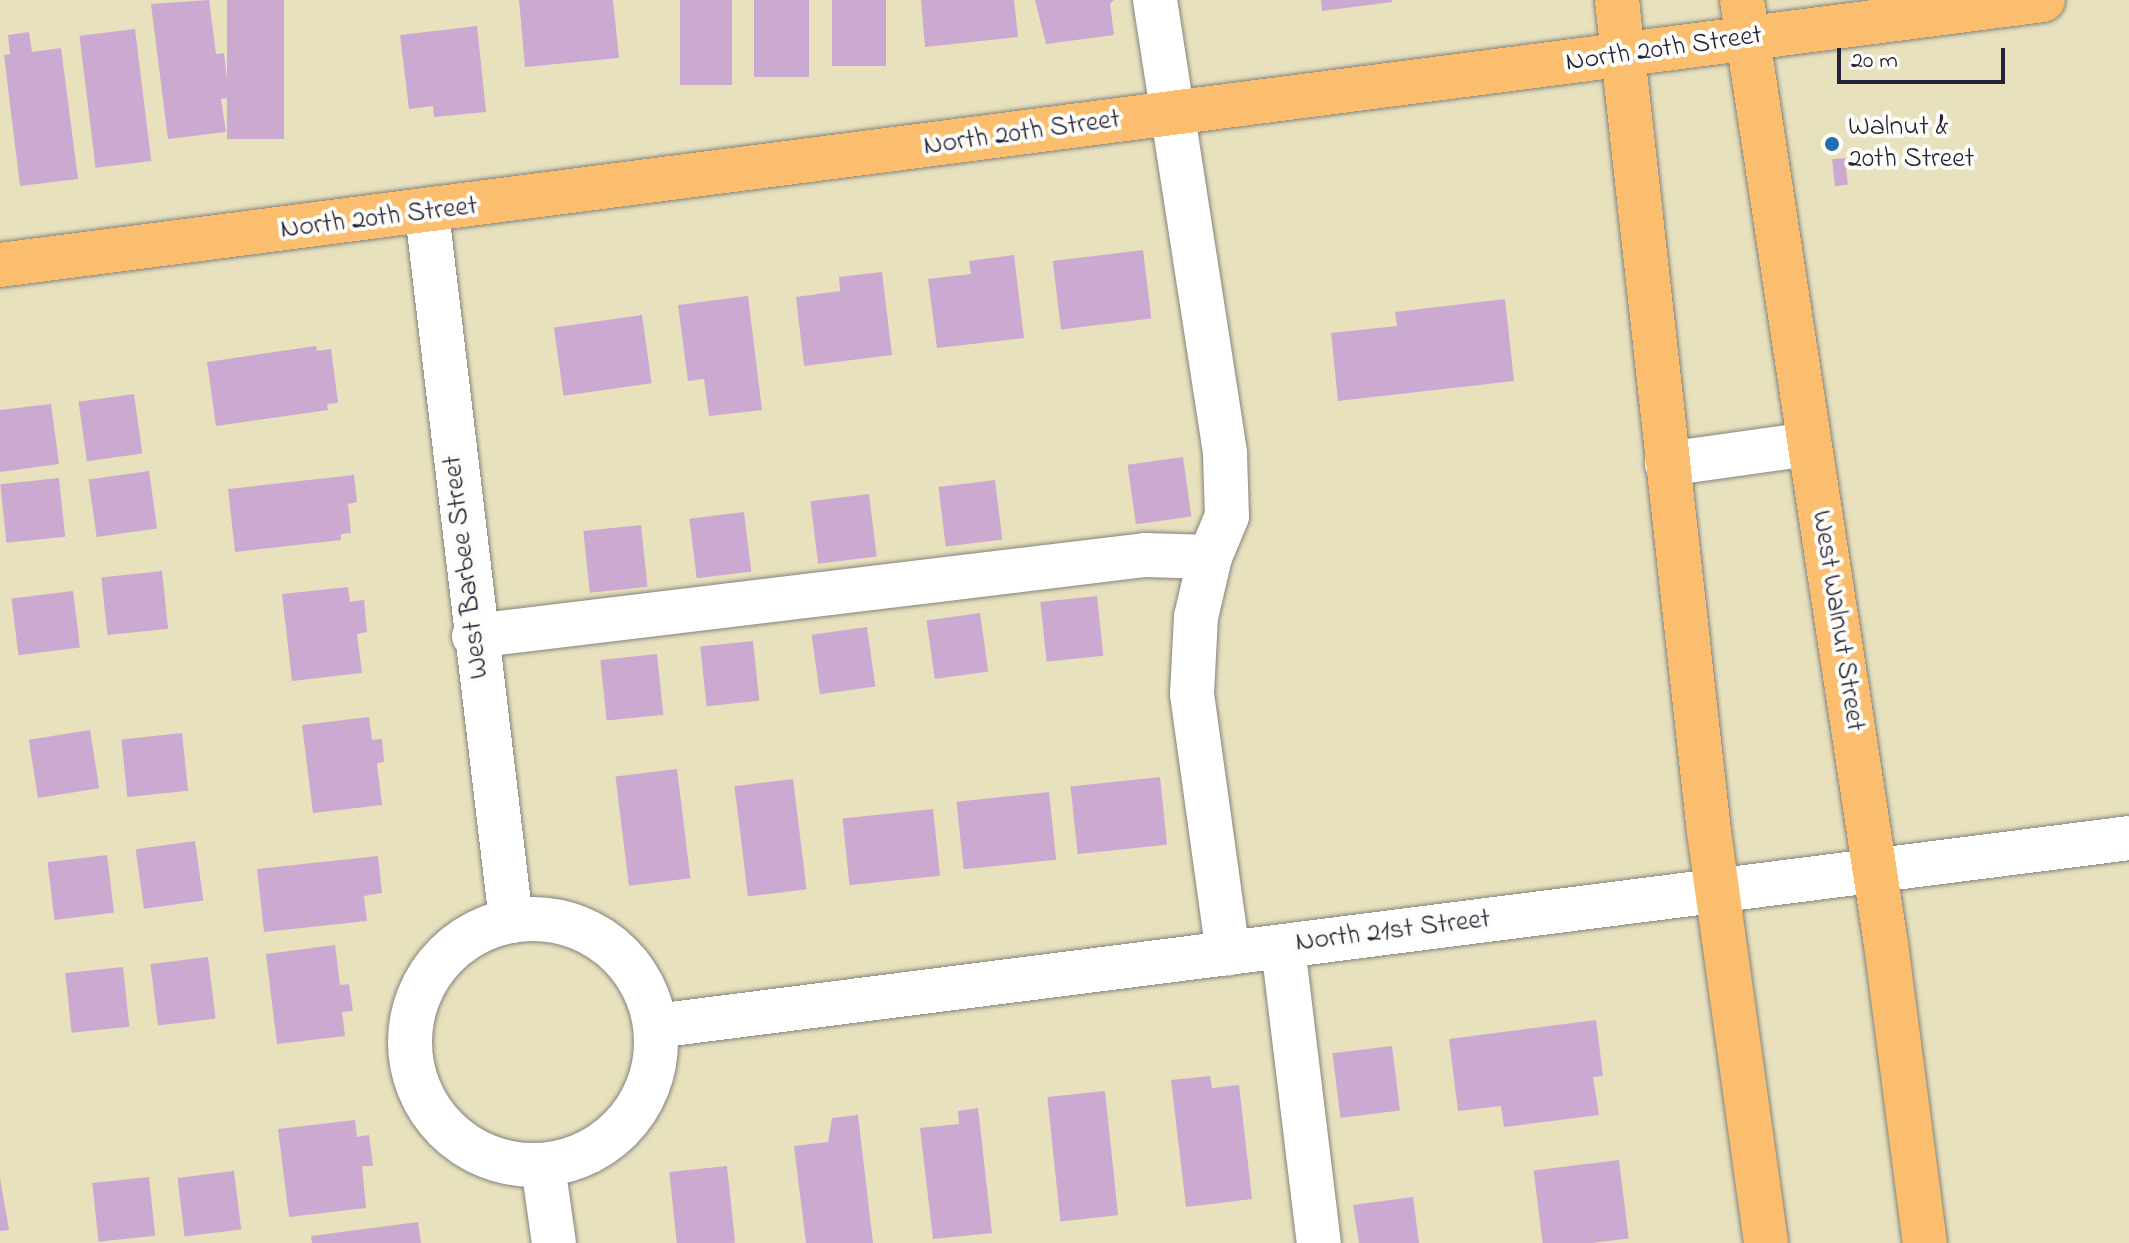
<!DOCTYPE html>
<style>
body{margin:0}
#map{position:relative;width:2129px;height:1243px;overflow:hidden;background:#e8e1be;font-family:"Indie Flower",sans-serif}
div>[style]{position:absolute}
.building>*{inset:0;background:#cca9d0;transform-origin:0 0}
.roads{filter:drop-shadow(0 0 2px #85827c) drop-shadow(0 0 2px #85827c)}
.minor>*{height:44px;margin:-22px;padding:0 22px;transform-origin:22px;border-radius:22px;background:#fff}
.minor>.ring{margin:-22px;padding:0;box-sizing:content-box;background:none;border:44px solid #fff;border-radius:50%}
.major>*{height:44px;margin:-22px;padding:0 22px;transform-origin:22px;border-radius:22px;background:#fabe6e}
.dots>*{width:22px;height:22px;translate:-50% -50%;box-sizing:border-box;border:4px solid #fdfcf7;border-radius:50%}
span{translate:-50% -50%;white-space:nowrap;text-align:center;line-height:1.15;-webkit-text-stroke:8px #fdfcf7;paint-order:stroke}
.street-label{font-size:28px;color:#22223b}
.poi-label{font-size:28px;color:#22223b}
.left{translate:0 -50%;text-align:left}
.scale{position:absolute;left:1837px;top:48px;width:168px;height:36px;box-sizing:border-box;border:4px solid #22223b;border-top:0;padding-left:10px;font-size:24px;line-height:28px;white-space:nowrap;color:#22223b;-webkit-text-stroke:6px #fdfcf7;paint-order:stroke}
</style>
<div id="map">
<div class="building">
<div style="clip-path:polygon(209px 0,216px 54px,224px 53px,229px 98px,221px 99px,226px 132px,168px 139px,151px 4px)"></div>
<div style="left:227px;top:0;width:57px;height:139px"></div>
<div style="clip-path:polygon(519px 0,613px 0,619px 58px,525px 67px)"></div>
<div style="left:680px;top:0;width:52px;height:85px"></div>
<div style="left:754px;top:0;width:55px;height:77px"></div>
<div style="left:832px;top:0;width:54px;height:66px"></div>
<div style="clip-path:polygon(921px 0,1014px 0,1018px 37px,925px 47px)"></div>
<div style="clip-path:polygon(1035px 0,1114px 0,1110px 4px,1114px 35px,1046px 44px)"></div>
<div style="clip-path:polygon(1321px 0,1392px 0,1392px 2px,1322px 11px)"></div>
<div style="clip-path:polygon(477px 26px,486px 112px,434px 117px,433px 106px,409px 109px,400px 35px)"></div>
<div style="left:135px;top:29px;width:133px;height:56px;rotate:83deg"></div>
<div style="clip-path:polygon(29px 32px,32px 52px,61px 48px,78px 179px,20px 186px,4px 55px,10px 54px,8px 35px)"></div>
<div style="left:1845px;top:158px;width:27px;height:13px;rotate:84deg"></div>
<div style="left:1143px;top:250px;width:69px;height:91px;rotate:83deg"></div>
<div style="clip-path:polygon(1014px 255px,1024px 338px,937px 348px,928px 279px,971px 274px,969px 261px)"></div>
<div style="clip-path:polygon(882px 272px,892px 355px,804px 366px,796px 297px,840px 291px,839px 277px)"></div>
<div style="clip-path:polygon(748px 296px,762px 410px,709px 416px,704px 379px,688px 381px,678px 305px)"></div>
<div style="clip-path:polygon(1505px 299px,1514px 381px,1338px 401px,1331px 333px,1397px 326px,1395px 312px)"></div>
<div style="left:642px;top:315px;width:69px;height:89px;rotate:82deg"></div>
<div style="clip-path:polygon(316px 346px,317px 351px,331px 349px,338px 403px,327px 404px,328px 410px,216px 426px,207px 362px)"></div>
<div style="left:134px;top:394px;width:60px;height:56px;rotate:82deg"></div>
<div style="clip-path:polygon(51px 404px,59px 464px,0 472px,0 410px)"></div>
<div style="left:1183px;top:457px;width:60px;height:56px;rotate:82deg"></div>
<div style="left:149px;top:471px;width:58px;height:61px;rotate:82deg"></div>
<div style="clip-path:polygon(354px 475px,357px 502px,348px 504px,351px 533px,341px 534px,341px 540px,235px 552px,228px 489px)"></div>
<div style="left:59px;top:478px;width:59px;height:59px;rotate:84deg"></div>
<div style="left:995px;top:480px;width:60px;height:57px;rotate:83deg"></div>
<div style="left:869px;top:494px;width:63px;height:59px;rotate:83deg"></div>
<div style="left:744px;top:512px;width:60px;height:55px;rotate:83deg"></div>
<div style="left:641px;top:525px;width:62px;height:58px;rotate:84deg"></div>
<div style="left:162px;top:571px;width:58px;height:61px;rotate:84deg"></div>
<div style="clip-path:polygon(348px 587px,350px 602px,364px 600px,367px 632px,357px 634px,362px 673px,292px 681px,282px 594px)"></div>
<div style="left:73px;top:591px;width:57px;height:62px;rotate:83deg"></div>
<div style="left:1097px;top:596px;width:60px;height:57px;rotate:84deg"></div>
<div style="left:980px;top:613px;width:59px;height:54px;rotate:82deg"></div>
<div style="left:867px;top:627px;width:60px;height:56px;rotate:82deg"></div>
<div style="left:753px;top:641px;width:60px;height:53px;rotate:84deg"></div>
<div style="left:657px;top:654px;width:61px;height:57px;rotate:84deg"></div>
<div style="clip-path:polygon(369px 717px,372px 740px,382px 739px,384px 762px,377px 763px,382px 805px,313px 813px,302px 725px)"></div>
<div style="left:90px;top:730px;width:59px;height:62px;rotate:81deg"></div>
<div style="left:182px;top:733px;width:58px;height:61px;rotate:84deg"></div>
<div style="left:677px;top:769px;width:110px;height:62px;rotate:83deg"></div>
<div style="left:1160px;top:777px;width:68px;height:90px;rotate:84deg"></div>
<div style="left:793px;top:779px;width:111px;height:59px;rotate:83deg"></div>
<div style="left:1049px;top:792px;width:68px;height:93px;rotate:84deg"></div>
<div style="left:933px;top:809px;width:67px;height:91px;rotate:84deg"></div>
<div style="left:195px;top:841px;width:60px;height:60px;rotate:82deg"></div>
<div style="left:107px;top:855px;width:58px;height:60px;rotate:83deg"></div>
<div style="clip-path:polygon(378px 856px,382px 893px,364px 896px,367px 921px,264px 932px,257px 869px)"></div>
<div style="clip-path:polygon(335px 945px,340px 985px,349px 984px,353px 1011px,342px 1012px,345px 1036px,277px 1044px,266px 954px)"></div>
<div style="left:208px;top:957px;width:62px;height:58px;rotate:83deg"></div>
<div style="left:123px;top:967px;width:60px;height:58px;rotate:84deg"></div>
<div style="clip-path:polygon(1596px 1020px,1603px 1076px,1593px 1077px,1599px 1115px,1504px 1127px,1501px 1106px,1458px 1111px,1449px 1039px)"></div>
<div style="left:1392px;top:1046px;width:65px;height:60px;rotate:83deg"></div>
<div style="clip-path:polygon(1210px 1076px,1212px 1088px,1239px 1085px,1252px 1199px,1186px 1207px,1171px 1080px)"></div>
<div style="left:1105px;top:1091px;width:125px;height:58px;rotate:84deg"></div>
<div style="clip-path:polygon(978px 1108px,992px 1233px,933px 1239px,920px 1128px,959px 1124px,958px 1111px)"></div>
<div style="clip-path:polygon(858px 1115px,873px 1243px,806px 1243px,794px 1146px,828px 1142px,832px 1118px)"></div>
<div style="clip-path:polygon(355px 1120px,357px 1137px,369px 1135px,373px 1166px,362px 1166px,366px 1208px,289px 1217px,278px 1129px)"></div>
<div style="left:1619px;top:1160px;width:79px;height:86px;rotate:83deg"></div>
<div style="left:727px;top:1166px;width:77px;height:58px;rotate:84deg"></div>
<div style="left:234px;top:1171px;width:59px;height:57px;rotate:83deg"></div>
<div style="left:149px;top:1177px;width:59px;height:57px;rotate:84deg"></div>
<div style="clip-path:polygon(0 1178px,9px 1230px,0 1231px)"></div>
<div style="clip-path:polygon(1413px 1197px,1419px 1243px,1359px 1243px,1353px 1205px)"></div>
<div style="clip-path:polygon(418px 1222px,421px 1243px,312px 1243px,311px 1236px)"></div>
</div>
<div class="roads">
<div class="minor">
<div style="left:1155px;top:0;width:459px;rotate:81.2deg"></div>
<div style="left:1225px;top:454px;width:62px;rotate:88.2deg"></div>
<div style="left:1227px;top:516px;width:44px;rotate:112.5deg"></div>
<div style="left:1210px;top:557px;width:62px;rotate:103.1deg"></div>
<div style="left:1196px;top:617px;width:77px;rotate:93deg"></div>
<div style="left:1192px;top:694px;width:262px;rotate:82.1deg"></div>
<div style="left:427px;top:213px;width:713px;rotate:83.23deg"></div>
<div style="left:1667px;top:464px;width:143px;rotate:-8deg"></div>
<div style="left:474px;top:636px;width:676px;rotate:-6.88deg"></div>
<div style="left:1145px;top:555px;width:65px;rotate:1.8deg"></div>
<div class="ring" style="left:410px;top:919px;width:202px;height:202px"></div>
<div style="left:1283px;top:947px;width:298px;rotate:83.1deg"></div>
<div style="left:656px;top:1026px;width:1485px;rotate:-7.27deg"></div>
<div style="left:543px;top:1166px;width:78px;rotate:81.9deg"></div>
</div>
<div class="major">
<div style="left:1617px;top:0;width:837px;rotate:83.69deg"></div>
<div style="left:1709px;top:832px;width:415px;rotate:82.1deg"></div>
<div style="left:1742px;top:0;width:955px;rotate:81.33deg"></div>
<div style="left:1886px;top:944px;width:302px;rotate:82.6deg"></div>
<div style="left:0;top:265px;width:2060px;rotate:-7.39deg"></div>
</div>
</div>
<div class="dots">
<div style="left:1832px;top:144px;background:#1f6fb2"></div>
</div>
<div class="street-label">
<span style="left:1664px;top:50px;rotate:-8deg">North 20th Street</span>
<span style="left:1022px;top:134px;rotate:-8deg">North 20th Street</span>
<span style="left:379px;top:219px;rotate:-7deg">North 20th Street</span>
<span style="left:467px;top:567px;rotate:-97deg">West Barbee Street</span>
<span style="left:1837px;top:621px;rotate:81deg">West Walnut Street</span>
<span style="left:1393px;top:932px;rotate:-7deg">North 21st Street</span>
</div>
<div class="poi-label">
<span class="left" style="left:1848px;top:144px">Walnut &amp;<br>20th Street</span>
</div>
<div class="scale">20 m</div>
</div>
